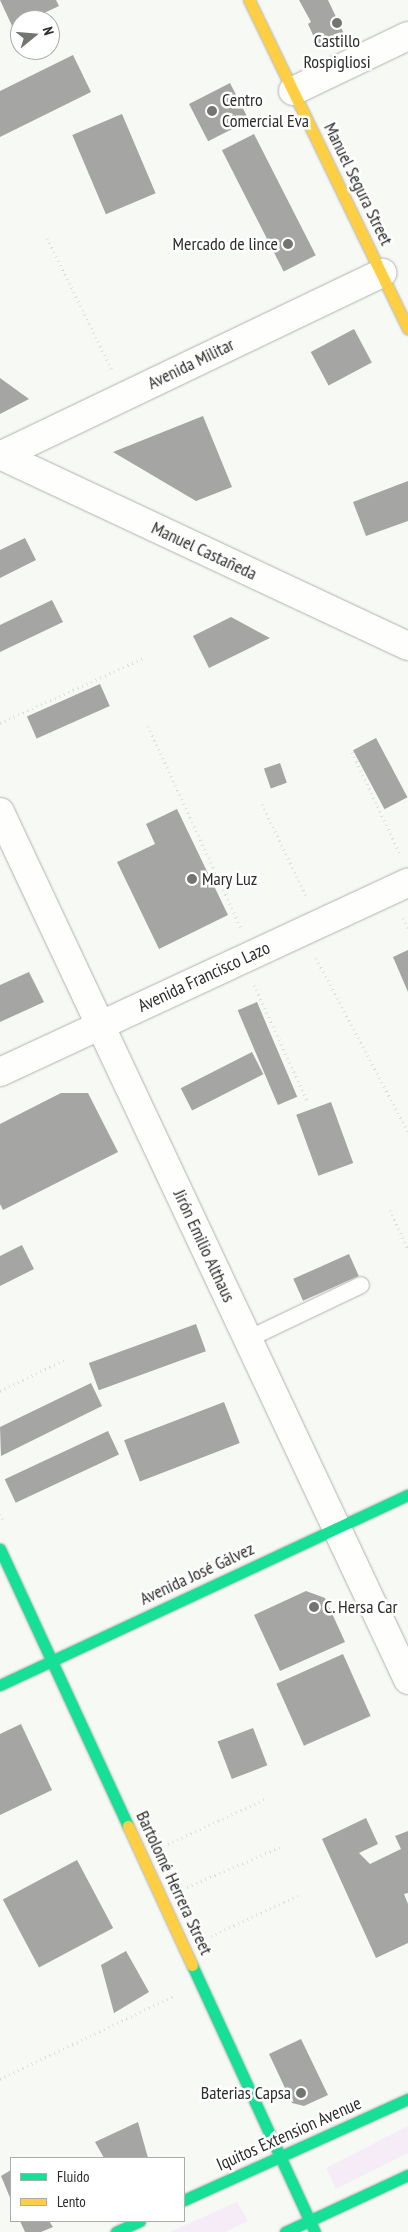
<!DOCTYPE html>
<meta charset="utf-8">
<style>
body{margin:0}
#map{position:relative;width:408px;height:2232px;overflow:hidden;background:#f6f9f4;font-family:"PT Sans Narrow",sans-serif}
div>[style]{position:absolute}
.green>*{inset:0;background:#f5ecf8}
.building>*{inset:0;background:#a5a6a3;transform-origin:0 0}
.path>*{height:3px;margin-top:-1.5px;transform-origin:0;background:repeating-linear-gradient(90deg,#dddedd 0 1px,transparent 0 5px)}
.roads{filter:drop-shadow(0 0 1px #b1b3af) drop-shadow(0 0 1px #b1b3af)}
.lane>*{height:16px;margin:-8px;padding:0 8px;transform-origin:8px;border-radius:8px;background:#fefefd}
.street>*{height:28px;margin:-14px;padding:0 14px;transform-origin:14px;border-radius:14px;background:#fefefd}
.fast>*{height:11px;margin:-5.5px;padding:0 5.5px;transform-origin:5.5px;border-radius:5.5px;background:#16e098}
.slow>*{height:11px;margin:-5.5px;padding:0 5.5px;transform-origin:5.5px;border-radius:5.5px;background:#ffcf43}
.dots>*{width:14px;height:14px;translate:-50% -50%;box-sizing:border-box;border:2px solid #fff;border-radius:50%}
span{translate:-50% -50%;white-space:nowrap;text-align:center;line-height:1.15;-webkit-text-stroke:5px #fff;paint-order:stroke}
.poi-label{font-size:18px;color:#2c2e2b}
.left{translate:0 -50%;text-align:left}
.right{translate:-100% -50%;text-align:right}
.street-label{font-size:18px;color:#2c2e2b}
.legend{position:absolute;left:10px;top:2157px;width:175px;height:65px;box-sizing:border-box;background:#fff;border:1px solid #ababaa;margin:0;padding:6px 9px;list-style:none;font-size:15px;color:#2c2e2b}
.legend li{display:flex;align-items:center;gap:10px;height:25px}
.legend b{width:25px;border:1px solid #ababaa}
.north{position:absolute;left:10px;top:10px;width:50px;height:50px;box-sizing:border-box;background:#fff;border:1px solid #ababaa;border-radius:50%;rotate:73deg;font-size:14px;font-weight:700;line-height:20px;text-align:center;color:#2c2e2b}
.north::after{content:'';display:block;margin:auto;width:18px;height:22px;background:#737571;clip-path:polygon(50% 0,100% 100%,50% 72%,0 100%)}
</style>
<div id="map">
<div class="green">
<div style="clip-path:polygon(408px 2126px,408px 2153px,336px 2189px,326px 2168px)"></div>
<div style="clip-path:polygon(237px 2202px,248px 2221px,225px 2232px,170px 2232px)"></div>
</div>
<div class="building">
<div style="clip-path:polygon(0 0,56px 0,59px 6px,29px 20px,20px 20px,20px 25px,13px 28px)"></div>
<div style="clip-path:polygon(299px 0,328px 0,345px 36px,319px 48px,308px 24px,311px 22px)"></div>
<div style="clip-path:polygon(73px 55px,91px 92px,0 137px,0 91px)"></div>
<div style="left:230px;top:83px;width:42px;height:46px;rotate:63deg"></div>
<div style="left:122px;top:114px;width:86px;height:54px;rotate:67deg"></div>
<div style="left:254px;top:134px;width:136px;height:36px;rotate:63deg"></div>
<div style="left:354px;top:329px;width:38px;height:49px;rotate:62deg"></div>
<div style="clip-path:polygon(0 378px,29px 399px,0 414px)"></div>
<div style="clip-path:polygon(203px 416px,232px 487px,196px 501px,113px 452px)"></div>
<div style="clip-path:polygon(408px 481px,408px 521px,366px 536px,353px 502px)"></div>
<div style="clip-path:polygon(25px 538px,36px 560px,0 578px,0 550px)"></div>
<div style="clip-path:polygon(52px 600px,63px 622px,0 652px,0 625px)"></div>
<div style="clip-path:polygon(231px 617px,270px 638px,209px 668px,193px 636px)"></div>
<div style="left:100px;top:684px;width:24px;height:80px;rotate:66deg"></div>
<div style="left:376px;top:738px;width:67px;height:26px;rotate:62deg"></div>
<div style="left:280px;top:763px;width:21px;height:17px;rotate:71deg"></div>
<div style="clip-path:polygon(177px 809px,228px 915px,159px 949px,117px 862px,155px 844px,146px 824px)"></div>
<div style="clip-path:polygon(408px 950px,408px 992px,393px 957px)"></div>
<div style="clip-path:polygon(29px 972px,44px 1002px,0 1022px,0 985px)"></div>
<div style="left:257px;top:1002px;width:103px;height:21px;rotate:67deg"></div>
<div style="left:252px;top:1052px;width:25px;height:80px;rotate:63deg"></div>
<div style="clip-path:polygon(61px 1093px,88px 1093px,118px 1152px,3px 1210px,0 1204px,0 1124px)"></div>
<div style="left:331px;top:1102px;width:65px;height:37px;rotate:70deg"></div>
<div style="clip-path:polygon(22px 1245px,34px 1269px,0 1286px,0 1256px)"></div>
<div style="left:349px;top:1254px;width:24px;height:61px;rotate:66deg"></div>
<div style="left:196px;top:1324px;width:29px;height:114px;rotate:70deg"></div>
<div style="clip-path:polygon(91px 1383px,102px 1406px,1px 1456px,0 1427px)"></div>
<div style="left:224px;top:1402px;width:44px;height:107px;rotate:69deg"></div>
<div style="left:108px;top:1431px;width:26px;height:114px;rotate:65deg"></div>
<div style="clip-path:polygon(306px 1591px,325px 1598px,345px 1642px,280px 1671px,254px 1615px)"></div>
<div style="left:343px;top:1654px;width:68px;height:73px;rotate:66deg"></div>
<div style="clip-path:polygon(21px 1724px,52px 1790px,0 1815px,0 1734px)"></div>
<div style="left:253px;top:1728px;width:40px;height:38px;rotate:69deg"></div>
<div style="clip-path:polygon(366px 1818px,378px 1844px,359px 1853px,370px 1864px,401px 1849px,395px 1836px,408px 1831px,408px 1893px,404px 1894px,408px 1904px,408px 1943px,376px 1958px,322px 1839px)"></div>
<div style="left:77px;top:1860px;width:77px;height:84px;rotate:62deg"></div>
<div style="clip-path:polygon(126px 1951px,149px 1992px,114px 2013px,101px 1965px)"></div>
<div style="clip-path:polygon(301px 2039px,328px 2095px,304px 2106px,292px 2103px,269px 2054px)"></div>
<div style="clip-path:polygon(138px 2122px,148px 2158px,104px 2158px,95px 2142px)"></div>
<div style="clip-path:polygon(11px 2170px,11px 2200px,1px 2176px)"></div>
<div style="clip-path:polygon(20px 2221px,49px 2221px,53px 2227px,41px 2232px,25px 2232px)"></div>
</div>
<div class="path">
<div style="left:47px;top:238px;width:147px;rotate:63.8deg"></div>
<div style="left:0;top:723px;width:158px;rotate:-24.3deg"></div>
<div style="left:148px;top:726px;width:222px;rotate:65.3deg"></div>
<div style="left:352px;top:752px;width:115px;rotate:64.8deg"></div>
<div style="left:262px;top:804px;width:104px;rotate:64.4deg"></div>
<div style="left:403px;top:918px;width:11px;rotate:63deg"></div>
<div style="left:316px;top:958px;width:197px;rotate:62.1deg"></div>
<div style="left:254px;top:985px;width:127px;rotate:65.3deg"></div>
<div style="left:390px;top:1210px;width:43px;rotate:65.2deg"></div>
<div style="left:0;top:1391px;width:71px;rotate:-25.8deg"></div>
<div style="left:0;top:1514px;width:7px;rotate:63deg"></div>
<div style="left:168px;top:1844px;width:109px;rotate:-24.9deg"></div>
<div style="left:187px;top:1887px;width:104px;rotate:-23.1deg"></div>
<div style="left:211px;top:1936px;width:97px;rotate:-25deg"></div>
<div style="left:0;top:2079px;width:192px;rotate:-25.6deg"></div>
</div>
<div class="roads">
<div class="lane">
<div style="left:248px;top:1339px;width:125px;rotate:-25.5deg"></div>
</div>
<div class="street">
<div style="left:293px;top:91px;width:127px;rotate:-25.6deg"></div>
<div style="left:0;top:455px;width:450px;rotate:25.1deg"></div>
<div style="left:0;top:456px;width:424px;rotate:-25.6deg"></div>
<div style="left:0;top:812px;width:959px;rotate:64.82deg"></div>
<div style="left:0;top:1072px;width:450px;rotate:-24.9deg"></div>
</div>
<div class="fast">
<div style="left:0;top:1549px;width:305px;rotate:65.2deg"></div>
<div style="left:0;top:1685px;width:450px;rotate:-25deg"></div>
<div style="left:192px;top:1965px;width:294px;rotate:65.3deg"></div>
<div style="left:184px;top:2200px;width:246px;rotate:-24.3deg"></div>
<div style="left:116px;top:2232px;width:26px;rotate:-25deg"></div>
<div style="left:285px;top:2232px;width:136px;rotate:-24.9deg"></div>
</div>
<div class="slow">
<div style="left:249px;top:0;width:365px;rotate:64.2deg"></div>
<div style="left:128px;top:1826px;width:153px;rotate:65.3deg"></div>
</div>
</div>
<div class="dots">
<div style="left:337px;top:23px;background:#737571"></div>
<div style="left:212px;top:111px;background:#737571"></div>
<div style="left:288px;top:244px;background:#737571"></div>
<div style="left:192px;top:879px;background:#737571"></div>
<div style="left:314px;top:1607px;background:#737571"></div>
<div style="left:301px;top:2093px;background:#737571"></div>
</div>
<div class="poi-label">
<span style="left:337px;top:52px">Castillo<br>Rospigliosi</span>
<span class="left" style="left:222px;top:111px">Centro<br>Comercial Eva</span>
<span class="right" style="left:278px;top:244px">Mercado de lince</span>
<span class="left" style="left:202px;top:879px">Mary Luz</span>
<span class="left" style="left:324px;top:1607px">C. Hersa Car</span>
<span class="right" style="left:291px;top:2093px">Baterias Capsa</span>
</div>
<div class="street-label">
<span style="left:358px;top:184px;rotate:64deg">Manuel Segura Street</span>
<span style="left:191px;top:364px;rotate:-26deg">Avenida Militar</span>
<span style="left:204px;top:551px;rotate:25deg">Manuel Castañeda</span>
<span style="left:204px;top:977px;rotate:-25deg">Avenida Francisco Lazo</span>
<span style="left:204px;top:1246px;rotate:65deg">Jirón Emilio Althaus</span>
<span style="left:197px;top:1574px;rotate:-25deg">Avenida José Gálvez</span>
<span style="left:174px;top:1883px;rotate:65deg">Bartolomé Herrera Street</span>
<span style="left:289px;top:2134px;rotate:-24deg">Iquitos Extension Avenue</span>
</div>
<ul class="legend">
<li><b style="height:6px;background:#16e098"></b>Fluido</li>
<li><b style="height:6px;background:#ffcf43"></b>Lento</li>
</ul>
<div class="north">N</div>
</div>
